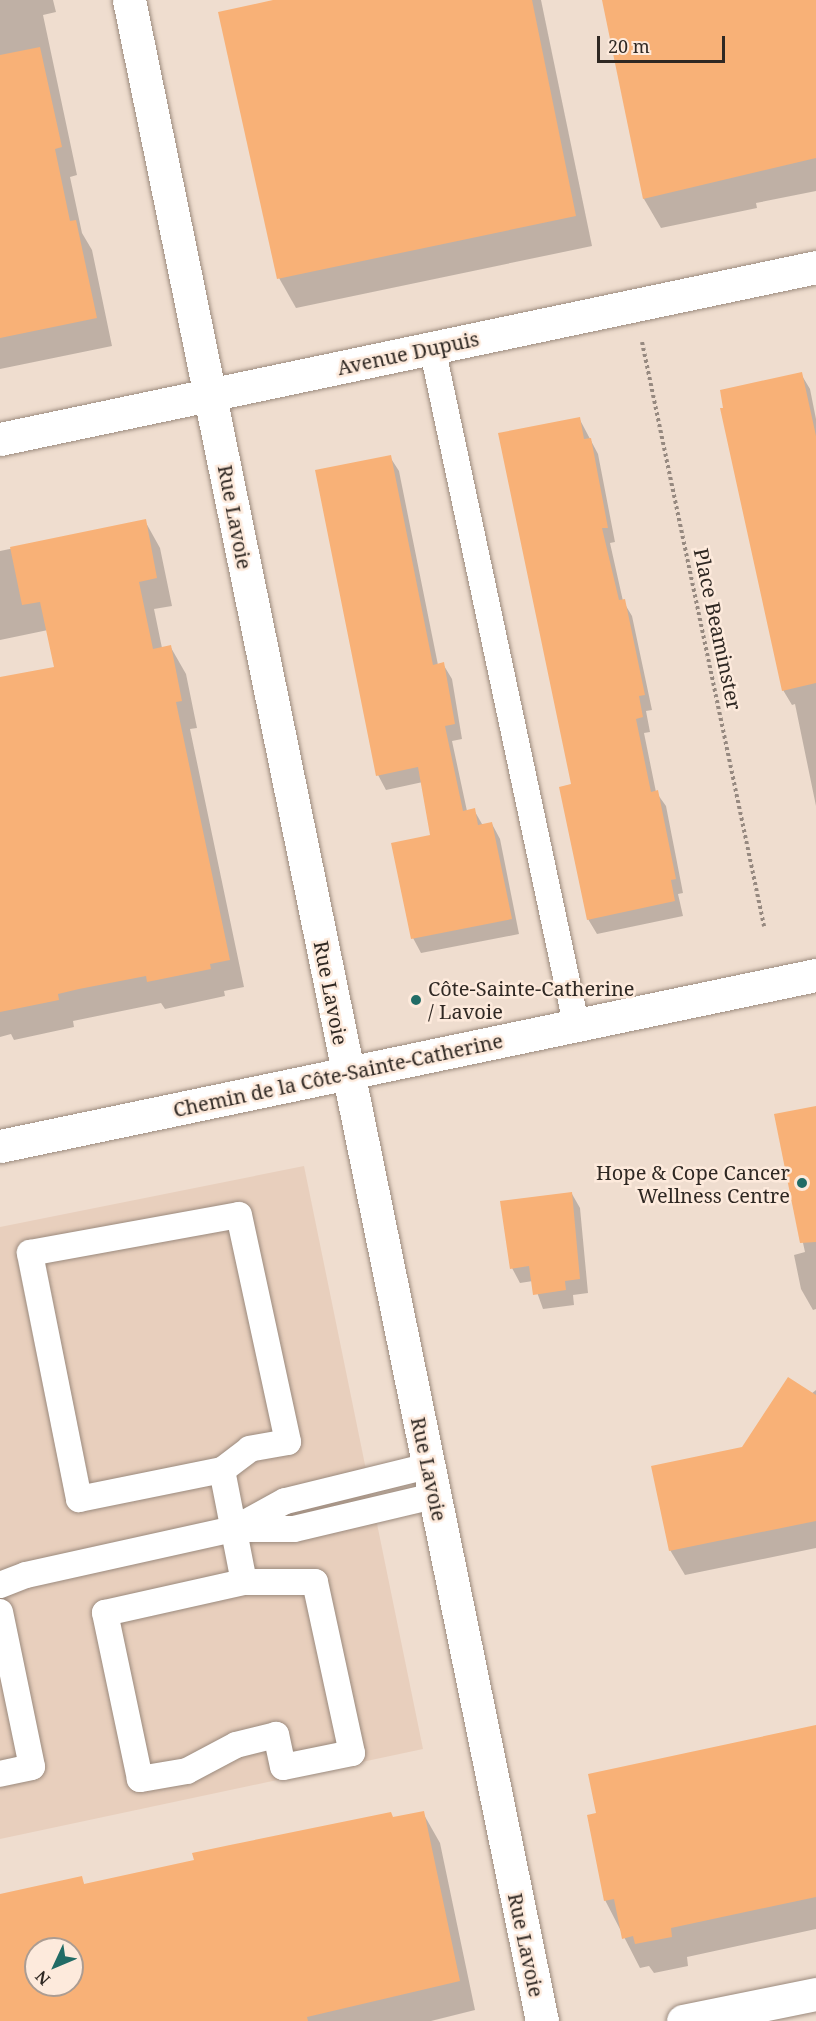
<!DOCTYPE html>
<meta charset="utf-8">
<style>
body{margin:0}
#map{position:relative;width:816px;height:2021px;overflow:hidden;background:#efddcf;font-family:"Noto Serif",serif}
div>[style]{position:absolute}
.built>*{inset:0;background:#e8cfbd}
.shadow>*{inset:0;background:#0003}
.building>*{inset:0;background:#f8b177}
.path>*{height:4px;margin-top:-2px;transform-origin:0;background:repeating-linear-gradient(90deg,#968980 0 3px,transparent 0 6px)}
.roads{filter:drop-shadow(0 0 2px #9b8a7d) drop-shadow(0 0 2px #9b8a7d)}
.lane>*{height:26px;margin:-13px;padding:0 13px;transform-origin:13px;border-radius:13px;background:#fff}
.street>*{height:33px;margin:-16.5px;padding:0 16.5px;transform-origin:16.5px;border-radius:16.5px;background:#fff}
.secondary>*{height:33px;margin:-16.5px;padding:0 16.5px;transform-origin:16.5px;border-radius:16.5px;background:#fff}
.dots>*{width:16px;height:16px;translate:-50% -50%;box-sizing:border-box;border:3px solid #fdeadc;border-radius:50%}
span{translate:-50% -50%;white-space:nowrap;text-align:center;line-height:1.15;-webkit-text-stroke:5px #fdeadc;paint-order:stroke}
.street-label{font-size:20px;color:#2f2823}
.poi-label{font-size:20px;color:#2f2823}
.left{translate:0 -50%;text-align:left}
.right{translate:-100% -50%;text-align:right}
.north{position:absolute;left:24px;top:1937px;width:60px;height:60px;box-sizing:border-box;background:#fdeadc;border:2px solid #ab9c92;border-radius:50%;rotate:226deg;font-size:16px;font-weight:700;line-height:24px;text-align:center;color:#2f2823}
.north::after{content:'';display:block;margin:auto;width:21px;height:27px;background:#226c66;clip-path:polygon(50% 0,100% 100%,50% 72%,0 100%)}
.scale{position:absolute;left:597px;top:36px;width:128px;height:27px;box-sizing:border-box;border:3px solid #2f2823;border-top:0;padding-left:8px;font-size:18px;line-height:21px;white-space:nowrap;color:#2f2823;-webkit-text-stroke:4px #fdeadc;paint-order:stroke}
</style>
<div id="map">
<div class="built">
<div style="clip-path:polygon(304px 1166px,423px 1749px,0 1839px,0 1227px)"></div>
</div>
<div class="shadow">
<div style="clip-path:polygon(0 0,53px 0,56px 12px,43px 15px,77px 175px,70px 177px,82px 233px,92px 250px,112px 346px,0 369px)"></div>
<div style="clip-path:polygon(281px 0,541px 0,592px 246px,296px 308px,279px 278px)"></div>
<div style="clip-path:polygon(603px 0,816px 0,816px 191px,756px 203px,757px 208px,661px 228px,644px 199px)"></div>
<div style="clip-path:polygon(801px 374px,810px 389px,816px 419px,816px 806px,795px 704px,792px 705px,783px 690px)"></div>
<div style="clip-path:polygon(579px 418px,598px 454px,615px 542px,610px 543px,623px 601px,632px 616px,652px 710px,646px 711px,650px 732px,644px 733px,656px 792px,666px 806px,683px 893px,678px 894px,683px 916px,597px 934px,588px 919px,573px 785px)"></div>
<div style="clip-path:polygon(390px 457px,399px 471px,438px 665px,443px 664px,452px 679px,462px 739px,452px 741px,467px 811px,474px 810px,482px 824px,492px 824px,500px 839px,519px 934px,421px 953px,413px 938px,432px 837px,423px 782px,386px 790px,378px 775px)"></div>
<div style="clip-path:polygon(145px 521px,160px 548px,172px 606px,154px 609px,162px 648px,170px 646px,186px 674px,197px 728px,190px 729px,244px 987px,224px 991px,225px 996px,165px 1009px,161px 1003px,73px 1021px,74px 1027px,14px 1040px,11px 1034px,0 1037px,0 679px,56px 669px,48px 630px,0 640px,0 551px)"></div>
<div style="clip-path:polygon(816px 1107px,816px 1309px,813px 1310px,801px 1289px,794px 1255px,805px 1252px,775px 1116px)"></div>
<div style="clip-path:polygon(572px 1194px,580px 1208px,588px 1293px,573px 1295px,574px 1305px,543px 1309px,533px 1281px,520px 1283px,512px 1268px)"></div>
<div style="clip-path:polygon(816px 1390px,816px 1548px,685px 1575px,670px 1550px,743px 1448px)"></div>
<div style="clip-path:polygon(816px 1728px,816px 1929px,687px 1957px,688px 1966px,654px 1973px,649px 1966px,640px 1968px,605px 1900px,598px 1814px)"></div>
<div style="clip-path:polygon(evenodd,423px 1813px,440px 1843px,475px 2010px,431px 2021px,40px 2021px,14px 1892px,81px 1878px,85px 1886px,423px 1813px,36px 1949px,72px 1949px,72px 1985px,36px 1985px,36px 1949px)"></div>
</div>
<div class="building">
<div style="clip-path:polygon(273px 0,532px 0,576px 216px,277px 279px,218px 12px)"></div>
<div style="clip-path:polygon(602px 0,816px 0,816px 158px,643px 199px)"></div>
<div style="clip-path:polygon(40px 47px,62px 147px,55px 149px,70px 221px,76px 220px,97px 318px,0 338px,0 55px)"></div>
<div style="clip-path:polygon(802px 372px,816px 436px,816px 683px,782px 691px,720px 408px,723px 408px,720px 390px)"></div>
<div style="clip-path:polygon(580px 417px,584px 439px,591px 438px,608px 528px,602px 528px,619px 600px,625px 599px,645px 695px,639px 696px,643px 717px,636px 719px,651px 792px,658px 790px,676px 879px,671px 880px,675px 901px,587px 920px,559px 787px,571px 784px,498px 433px)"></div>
<div style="clip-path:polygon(391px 455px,433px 665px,444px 662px,455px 724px,445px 726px,463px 811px,475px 808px,478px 825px,492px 822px,512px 919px,411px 939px,391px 843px,430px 835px,418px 767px,376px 776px,315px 470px)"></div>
<div style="clip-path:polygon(146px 519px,157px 578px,139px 582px,153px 649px,171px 645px,182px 701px,176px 702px,230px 960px,210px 964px,211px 969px,147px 982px,146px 976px,79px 989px,58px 994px,59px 1000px,0 1012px,0 677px,54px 667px,40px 602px,22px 605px,10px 547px)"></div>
<div style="clip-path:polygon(816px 1106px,816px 1242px,800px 1243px,774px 1114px)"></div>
<div style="clip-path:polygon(572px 1192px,580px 1279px,565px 1281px,566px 1290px,533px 1295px,529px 1266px,510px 1269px,500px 1201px)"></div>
<div style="clip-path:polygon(788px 1377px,816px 1395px,816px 1521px,669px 1551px,651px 1466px,742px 1447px)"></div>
<div style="clip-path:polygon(816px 1725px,816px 1897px,671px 1928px,672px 1937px,635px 1944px,633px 1936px,622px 1939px,614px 1899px,604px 1901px,587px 1815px,596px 1813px,588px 1774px)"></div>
<div style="clip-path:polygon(evenodd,424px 1811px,460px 1981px,307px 2017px,308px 2021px,0 2021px,0 1894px,82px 1876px,84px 1884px,194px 1860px,192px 1853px,230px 1845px,391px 1812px,393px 1817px,424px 1811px,36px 1949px,72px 1949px,72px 1985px,36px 1985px,36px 1949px)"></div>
</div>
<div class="path">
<div style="left:642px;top:342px;width:597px;rotate:78.2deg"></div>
</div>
<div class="roads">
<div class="lane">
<div style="left:432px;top:347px;width:692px;rotate:77.99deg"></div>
<div style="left:239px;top:1215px;width:232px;rotate:77.8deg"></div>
<div style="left:288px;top:1442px;width:39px;rotate:170deg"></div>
<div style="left:250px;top:1449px;width:35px;rotate:143deg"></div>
<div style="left:222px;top:1470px;width:146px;rotate:168.5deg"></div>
<div style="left:79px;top:1499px;width:251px;rotate:-101.3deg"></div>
<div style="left:30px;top:1253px;width:212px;rotate:-10.3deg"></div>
<div style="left:428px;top:1466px;width:147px;rotate:166.2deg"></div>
<div style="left:285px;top:1501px;width:58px;rotate:151.2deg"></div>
<div style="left:234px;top:1529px;width:60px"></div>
<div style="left:294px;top:1529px;width:144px;rotate:-13.3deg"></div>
<div style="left:222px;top:1470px;width:114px;rotate:78.9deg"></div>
<div style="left:244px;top:1582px;width:71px"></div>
<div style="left:315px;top:1582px;width:175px;rotate:77.8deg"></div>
<div style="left:352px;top:1753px;width:70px;rotate:168.5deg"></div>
<div style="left:283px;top:1767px;width:33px;rotate:-102deg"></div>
<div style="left:276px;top:1735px;width:41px;rotate:166deg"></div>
<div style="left:236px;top:1745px;width:55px;rotate:152deg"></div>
<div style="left:187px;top:1771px;width:48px;rotate:170.3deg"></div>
<div style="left:140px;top:1779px;width:170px;rotate:-101.9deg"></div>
<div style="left:105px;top:1613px;width:142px;rotate:-12.6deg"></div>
<div style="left:0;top:1585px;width:28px;rotate:-21deg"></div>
<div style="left:26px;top:1575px;width:213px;rotate:-12.5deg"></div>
<div style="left:0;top:1612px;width:158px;rotate:78.3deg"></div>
<div style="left:32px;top:1767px;width:33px;rotate:168deg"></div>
</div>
<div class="street">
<div style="left:129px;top:0;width:2063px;rotate:78.45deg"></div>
<div style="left:0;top:439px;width:834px;rotate:-11.9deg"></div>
<div style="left:683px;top:2021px;width:136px;rotate:-11.5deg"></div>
</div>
<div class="secondary">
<div style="left:0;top:1146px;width:834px;rotate:-11.84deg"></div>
</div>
</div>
<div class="dots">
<div style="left:416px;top:1000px;background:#226c66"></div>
<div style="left:802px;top:1183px;background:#226c66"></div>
</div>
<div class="street-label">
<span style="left:408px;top:353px;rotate:-12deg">Avenue Dupuis</span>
<span style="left:235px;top:517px;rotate:79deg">Rue Lavoie</span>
<span style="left:718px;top:629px;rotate:78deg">Place Beaminster</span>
<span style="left:331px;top:993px;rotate:79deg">Rue Lavoie</span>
<span style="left:338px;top:1075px;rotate:-12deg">Chemin de la Côte-Sainte-Catherine</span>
<span style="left:429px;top:1469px;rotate:78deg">Rue Lavoie</span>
<span style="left:526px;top:1945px;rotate:78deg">Rue Lavoie</span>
</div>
<div class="poi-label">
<span class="left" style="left:428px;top:1000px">Côte-Sainte-Catherine<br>/ Lavoie</span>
<span class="right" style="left:790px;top:1184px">Hope &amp; Cope Cancer<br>Wellness Centre</span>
</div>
<div class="north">N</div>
<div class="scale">20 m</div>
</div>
